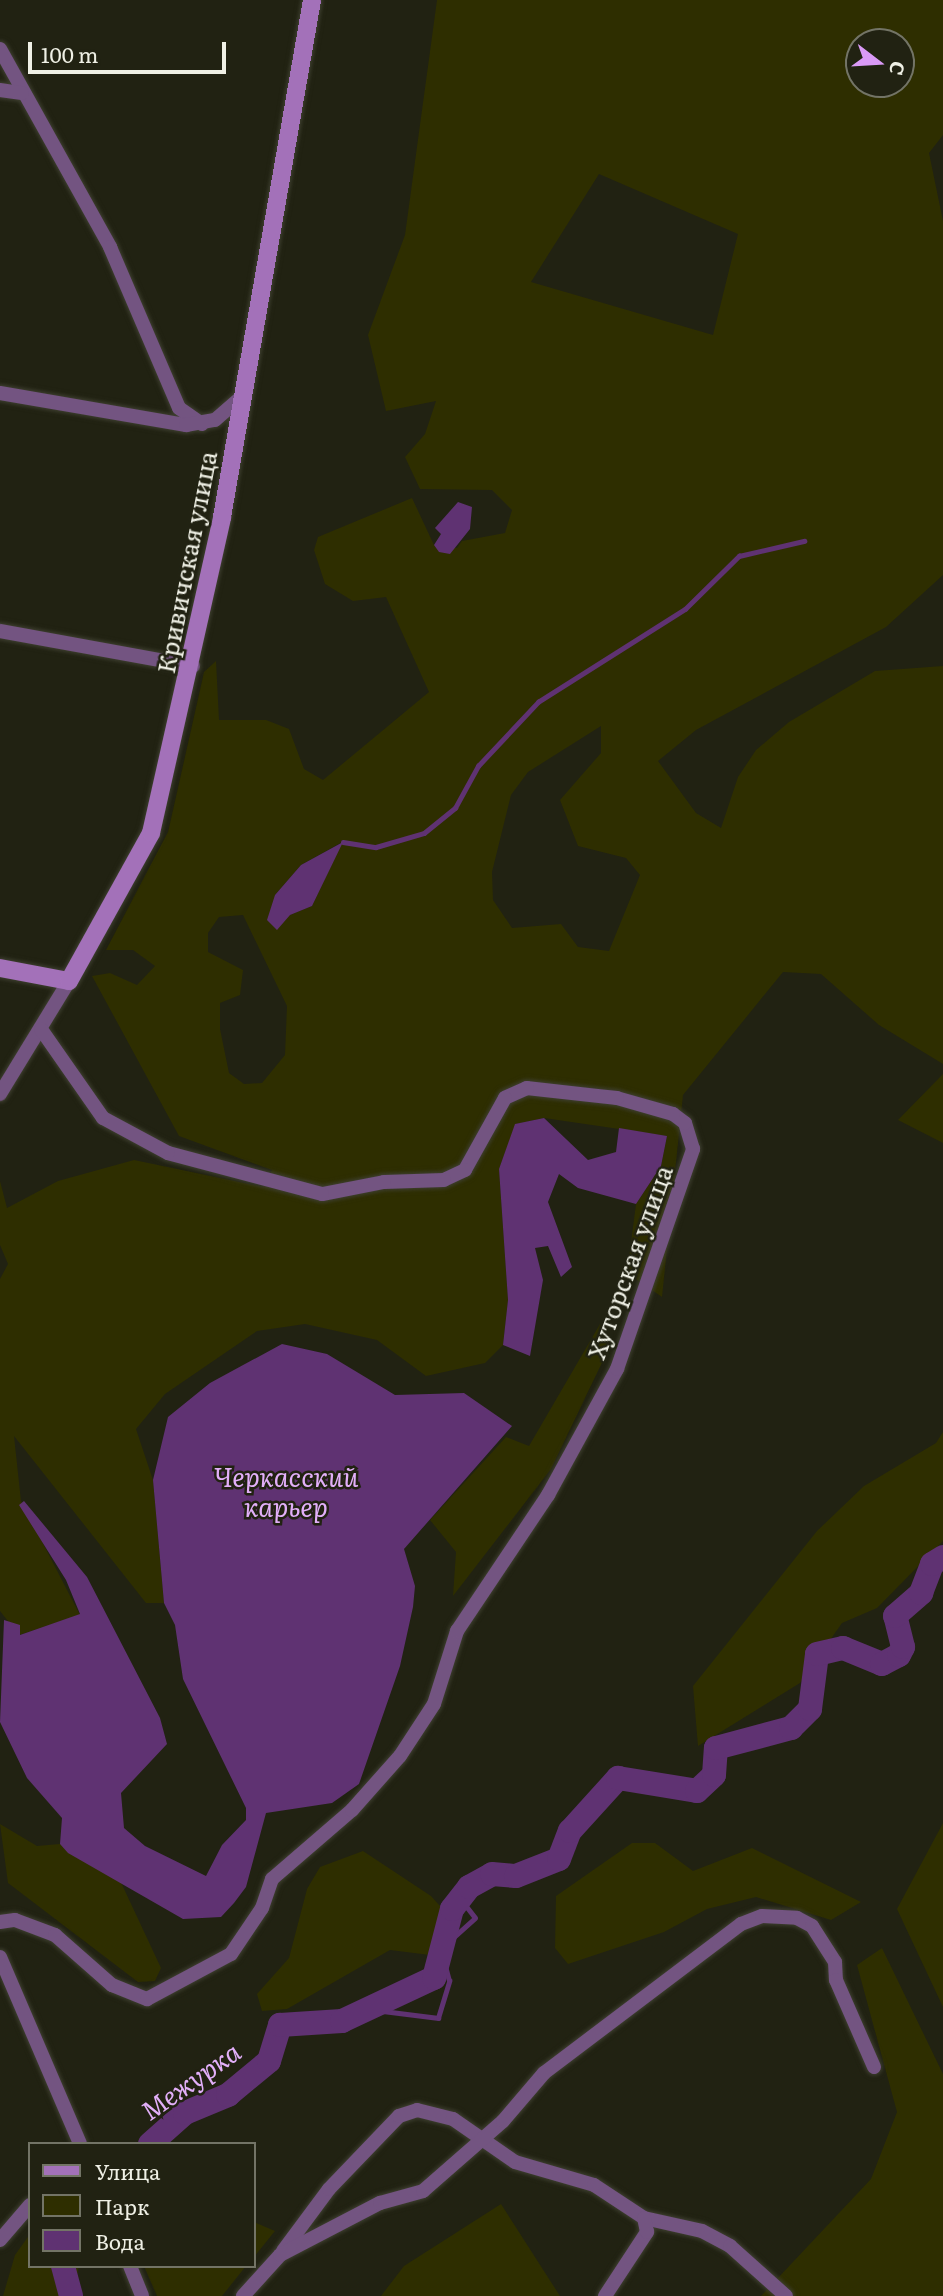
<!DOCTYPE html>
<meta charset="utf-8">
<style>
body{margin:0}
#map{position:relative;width:943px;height:2296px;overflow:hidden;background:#212212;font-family:Literata,serif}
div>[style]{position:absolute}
.green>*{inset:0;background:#2e2e00}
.water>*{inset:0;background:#5f3272}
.stream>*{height:4.5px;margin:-2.25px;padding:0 2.25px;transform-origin:2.25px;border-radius:2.25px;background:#5f3272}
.river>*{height:24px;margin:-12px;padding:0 12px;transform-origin:12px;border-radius:12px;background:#5f3272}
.roads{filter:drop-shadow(0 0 2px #3e3f30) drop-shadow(0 0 2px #3e3f30)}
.street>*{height:14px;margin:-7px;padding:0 7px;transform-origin:7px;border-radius:7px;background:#735481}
.secondary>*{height:18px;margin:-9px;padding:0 9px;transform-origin:9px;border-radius:9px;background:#a371b9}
span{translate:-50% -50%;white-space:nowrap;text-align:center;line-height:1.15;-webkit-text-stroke:5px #212212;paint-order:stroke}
.street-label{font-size:24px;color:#eff0e5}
.water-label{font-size:26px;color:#e2aff9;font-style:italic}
.legend{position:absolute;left:28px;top:2142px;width:228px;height:126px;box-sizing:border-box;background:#212212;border:2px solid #737466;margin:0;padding:9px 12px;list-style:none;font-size:21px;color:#eff0e5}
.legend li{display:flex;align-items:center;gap:14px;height:35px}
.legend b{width:35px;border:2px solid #737466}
.north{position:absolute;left:845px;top:28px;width:70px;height:70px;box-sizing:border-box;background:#212212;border:2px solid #737466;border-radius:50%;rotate:107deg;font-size:19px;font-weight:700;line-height:28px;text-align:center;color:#eff0e5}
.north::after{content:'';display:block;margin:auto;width:24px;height:32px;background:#da9af6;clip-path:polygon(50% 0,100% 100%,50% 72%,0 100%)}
.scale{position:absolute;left:28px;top:42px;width:198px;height:32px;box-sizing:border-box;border:4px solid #eff0e5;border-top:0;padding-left:9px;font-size:21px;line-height:24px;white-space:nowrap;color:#eff0e5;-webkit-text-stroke:5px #212212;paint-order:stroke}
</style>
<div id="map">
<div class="green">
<div style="clip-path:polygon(evenodd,437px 0,943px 0,943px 135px,929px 153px,943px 221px,943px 575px,886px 627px,696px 730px,658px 761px,696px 813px,721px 828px,738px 777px,756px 750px,789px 722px,875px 671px,943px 666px,943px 1064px,879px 1025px,821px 974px,783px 972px,683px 1095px,662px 1297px,627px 1273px,636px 1204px,661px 1166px,667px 1136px,544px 1118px,516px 1124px,499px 1169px,508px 1300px,503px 1345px,485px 1363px,426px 1376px,377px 1340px,305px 1324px,257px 1331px,165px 1394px,136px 1429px,153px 1480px,164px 1603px,146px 1603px,14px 1436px,21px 1501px,80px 1615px,19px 1635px,0 1611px,0 1279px,8px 1264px,0 1245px,0 1181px,7px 1208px,58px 1181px,134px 1160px,263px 1187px,272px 1170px,179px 1136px,92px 976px,110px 973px,137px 985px,155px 966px,133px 950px,106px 950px,168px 832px,204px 672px,216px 661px,219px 720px,266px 720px,289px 729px,304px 769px,323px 780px,429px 692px,386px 597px,353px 601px,325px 584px,314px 550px,318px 537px,412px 498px,434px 545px,457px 548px,462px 541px,505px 533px,512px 510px,492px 490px,420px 489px,405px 457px,425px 434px,436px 401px,386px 411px,368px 335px,405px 235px,437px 0,859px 42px,901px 42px,901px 84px,859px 84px,859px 42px,437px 0,599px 174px,738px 234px,713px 335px,531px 282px,599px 174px,437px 0,601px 726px,601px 753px,560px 800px,578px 846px,626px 858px,640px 875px,609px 951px,578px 947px,561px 924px,512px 928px,493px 900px,492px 872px,511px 795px,528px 772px,601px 726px,437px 0,342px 842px,312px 906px,290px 915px,275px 895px,301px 865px,342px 842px,437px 0,243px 915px,287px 1006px,285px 1055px,262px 1083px,244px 1084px,229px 1073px,220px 1029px,220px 1003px,240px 995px,243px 970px,208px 952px,208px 933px,219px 917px,243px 915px)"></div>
<div style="clip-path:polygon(943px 1074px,943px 1143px,898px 1120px)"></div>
<div style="clip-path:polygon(600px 1324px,609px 1348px,551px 1469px,453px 1596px,456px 1552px,430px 1520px,506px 1437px,529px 1446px)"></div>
<div style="clip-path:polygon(943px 1432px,943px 1541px,877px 1608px,842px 1623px,800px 1683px,698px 1746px,693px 1686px,817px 1531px,864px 1486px,936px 1443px)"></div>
<div style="clip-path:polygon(943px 1823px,943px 2007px,897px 1909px)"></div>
<div style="clip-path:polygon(0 1824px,37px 1846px,60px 1844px,118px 1876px,161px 1968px,155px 1981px,138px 1982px,8px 1883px)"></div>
<div style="clip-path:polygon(632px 1843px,655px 1843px,693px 1871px,752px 1848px,861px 1902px,831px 1920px,756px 1897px,707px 1909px,664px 1932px,568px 1964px,555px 1948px,556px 1896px)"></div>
<div style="clip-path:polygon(363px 1851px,431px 1896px,449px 1916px,430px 1955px,390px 1950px,287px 2009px,262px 2011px,257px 1994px,289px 1958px,307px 1889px,320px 1867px)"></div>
<div style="clip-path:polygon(882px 1948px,943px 2074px,943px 2296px,761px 2296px,871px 2179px,897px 2112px,857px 1965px)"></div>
<div style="clip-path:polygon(501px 2204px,560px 2296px,381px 2296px,404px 2266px)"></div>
<div style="clip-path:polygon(254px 2222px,275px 2231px,254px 2257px)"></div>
<div style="clip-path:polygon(30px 2234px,30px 2266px,79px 2266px,73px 2296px,3px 2296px,15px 2255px)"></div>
<div style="clip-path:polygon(144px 2266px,246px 2266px,222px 2296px,157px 2296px)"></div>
</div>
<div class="water">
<div style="clip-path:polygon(458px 502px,472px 507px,470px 529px,450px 554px,439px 552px,434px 545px,441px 534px,435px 528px)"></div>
<div style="clip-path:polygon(343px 842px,312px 906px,290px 915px,277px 930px,267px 920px,275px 895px,301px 865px)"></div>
<div style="clip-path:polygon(544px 1118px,588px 1160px,616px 1152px,619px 1128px,667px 1136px,661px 1166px,636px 1204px,578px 1188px,559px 1174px,548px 1202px,572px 1267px,561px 1277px,548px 1246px,535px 1248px,543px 1280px,530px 1356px,503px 1345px,508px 1300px,499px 1169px,515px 1124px)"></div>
<div style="clip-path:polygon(282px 1344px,327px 1354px,395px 1395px,464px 1393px,512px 1426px,404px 1549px,415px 1586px,413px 1607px,400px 1666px,359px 1784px,332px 1803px,266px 1813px,246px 1887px,234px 1903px,221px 1917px,183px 1919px,68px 1853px,60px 1844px,62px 1818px,27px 1778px,0 1722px,4px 1620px,20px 1625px,20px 1635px,80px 1614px,66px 1580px,19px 1505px,24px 1501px,87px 1577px,160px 1718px,167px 1744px,121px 1793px,124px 1828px,145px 1846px,206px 1876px,222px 1845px,246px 1820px,246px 1808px,183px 1679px,175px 1625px,164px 1603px,153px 1480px,168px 1417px,210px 1383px)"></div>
</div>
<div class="stream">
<div style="left:343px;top:842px;width:33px;rotate:9deg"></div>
<div style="left:376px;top:847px;width:50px;rotate:-16.3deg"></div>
<div style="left:424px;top:833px;width:40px;rotate:-39deg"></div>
<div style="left:455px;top:808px;width:48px;rotate:-61.3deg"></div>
<div style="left:478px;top:766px;width:88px;rotate:-46.8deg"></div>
<div style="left:538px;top:702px;width:174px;rotate:-32.3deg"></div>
<div style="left:685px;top:609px;width:76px;rotate:-44.5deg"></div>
<div style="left:739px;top:556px;width:67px;rotate:-13deg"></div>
<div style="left:445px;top:1945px;width:40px;rotate:-42deg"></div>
<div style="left:475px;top:1918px;width:24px;rotate:-128deg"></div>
<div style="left:359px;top:2008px;width:80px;rotate:7.2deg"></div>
<div style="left:438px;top:2018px;width:39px;rotate:-73deg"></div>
<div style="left:449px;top:1981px;width:24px;rotate:-105deg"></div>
</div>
<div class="river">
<div style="left:150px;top:2144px;width:47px;rotate:-41.5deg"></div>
<div style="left:185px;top:2113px;width:47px;rotate:-22.7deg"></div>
<div style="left:228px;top:2095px;width:53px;rotate:-39.7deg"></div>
<div style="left:269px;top:2061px;width:38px;rotate:-73deg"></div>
<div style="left:280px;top:2025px;width:62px;rotate:-3.7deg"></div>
<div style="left:342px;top:2021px;width:102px;rotate:-25.1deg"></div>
<div style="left:434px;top:1978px;width:71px;rotate:-75.4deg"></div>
<div style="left:452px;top:1909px;width:28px;rotate:-52deg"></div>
<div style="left:469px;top:1887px;width:26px;rotate:-29deg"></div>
<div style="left:492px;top:1874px;width:24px;rotate:5deg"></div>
<div style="left:516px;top:1876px;width:46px;rotate:-21.6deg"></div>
<div style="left:559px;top:1859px;width:30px;rotate:-69deg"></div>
<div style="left:570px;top:1831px;width:72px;rotate:-47.8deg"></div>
<div style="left:618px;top:1778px;width:80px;rotate:9.3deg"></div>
<div style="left:697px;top:1791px;width:23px;rotate:-43deg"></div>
<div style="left:714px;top:1775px;width:27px;rotate:-86deg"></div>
<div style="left:716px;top:1748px;width:78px;rotate:-14.9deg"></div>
<div style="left:791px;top:1728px;width:27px;rotate:-45deg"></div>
<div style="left:810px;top:1709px;width:55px;rotate:-82.7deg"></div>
<div style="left:817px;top:1654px;width:27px;rotate:-13deg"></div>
<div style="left:843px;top:1648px;width:42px;rotate:22.3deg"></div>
<div style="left:882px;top:1664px;width:19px;rotate:-28deg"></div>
<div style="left:899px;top:1655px;width:9px;rotate:-63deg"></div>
<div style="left:903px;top:1647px;width:32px;rotate:-104deg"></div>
<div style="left:895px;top:1616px;width:35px;rotate:-41deg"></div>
<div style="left:921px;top:1593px;width:31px;rotate:-69deg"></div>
<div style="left:932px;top:1564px;width:13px;rotate:-32deg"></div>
<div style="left:63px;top:2266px;width:31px;rotate:75deg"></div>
</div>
<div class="roads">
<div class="street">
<div style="left:0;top:49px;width:227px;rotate:60.9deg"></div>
<div style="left:110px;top:247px;width:175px;rotate:66.8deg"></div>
<div style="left:179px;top:408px;width:28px;rotate:35deg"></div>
<div style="left:0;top:90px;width:22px;rotate:8deg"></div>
<div style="left:0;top:393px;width:189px;rotate:9.8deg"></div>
<div style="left:186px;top:425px;width:29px;rotate:-10deg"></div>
<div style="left:215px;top:420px;width:35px;rotate:-41deg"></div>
<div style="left:0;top:631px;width:196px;rotate:10.3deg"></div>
<div style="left:0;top:1094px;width:132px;rotate:-58.6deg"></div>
<div style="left:0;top:1922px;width:15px;rotate:-8deg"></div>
<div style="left:15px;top:1920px;width:43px;rotate:20.6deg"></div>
<div style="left:55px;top:1935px;width:76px;rotate:41.3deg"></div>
<div style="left:112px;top:1985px;width:38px;rotate:22deg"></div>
<div style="left:147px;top:1999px;width:95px;rotate:-28.2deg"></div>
<div style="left:231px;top:1954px;width:55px;rotate:-56deg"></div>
<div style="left:262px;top:1908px;width:31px;rotate:-71deg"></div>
<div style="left:272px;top:1879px;width:106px;rotate:-40.8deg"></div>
<div style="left:352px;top:1810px;width:72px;rotate:-48.4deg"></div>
<div style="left:400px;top:1756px;width:62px;rotate:-56.8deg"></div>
<div style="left:434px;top:1704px;width:77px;rotate:-72.5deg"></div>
<div style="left:457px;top:1631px;width:164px;rotate:-56.2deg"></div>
<div style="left:548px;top:1495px;width:144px;rotate:-61.3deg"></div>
<div style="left:617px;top:1369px;width:233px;rotate:-70.9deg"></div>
<div style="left:693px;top:1149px;width:27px;rotate:-107deg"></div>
<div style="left:685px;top:1123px;width:15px;rotate:-143deg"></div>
<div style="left:673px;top:1114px;width:58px;rotate:-164.1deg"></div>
<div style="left:617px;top:1098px;width:91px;rotate:-173.7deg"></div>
<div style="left:527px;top:1088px;width:24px;rotate:156deg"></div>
<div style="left:505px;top:1098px;width:82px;rotate:119.1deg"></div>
<div style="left:465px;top:1170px;width:23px;rotate:155deg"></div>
<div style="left:444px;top:1180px;width:60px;rotate:178.1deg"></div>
<div style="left:384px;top:1182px;width:63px;rotate:169deg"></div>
<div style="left:322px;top:1194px;width:159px;rotate:-165.1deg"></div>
<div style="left:168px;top:1153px;width:74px;rotate:-151.7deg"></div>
<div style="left:103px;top:1118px;width:108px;rotate:-124.9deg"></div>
<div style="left:0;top:1957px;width:203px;rotate:66.8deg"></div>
<div style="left:0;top:2240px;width:46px;rotate:-49.4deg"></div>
<div style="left:283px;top:2251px;width:77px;rotate:-53.4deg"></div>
<div style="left:329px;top:2189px;width:101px;rotate:-46.2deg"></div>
<div style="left:399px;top:2116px;width:19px;rotate:-18deg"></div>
<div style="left:417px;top:2110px;width:37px;rotate:14deg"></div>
<div style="left:453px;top:2119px;width:75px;rotate:34.7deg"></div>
<div style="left:515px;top:2162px;width:82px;rotate:16.2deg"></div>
<div style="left:594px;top:2185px;width:60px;rotate:33.4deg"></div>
<div style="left:644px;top:2218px;width:59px;rotate:12.6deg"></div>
<div style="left:702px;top:2231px;width:32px;rotate:28deg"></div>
<div style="left:730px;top:2246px;width:75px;rotate:41.8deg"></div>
<div style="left:130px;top:2266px;width:32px;rotate:68deg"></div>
<div style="left:243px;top:2296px;width:55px;rotate:-47.9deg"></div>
<div style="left:280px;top:2255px;width:113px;rotate:-27.5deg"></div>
<div style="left:380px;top:2203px;width:45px;rotate:-15.6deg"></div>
<div style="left:423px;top:2191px;width:106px;rotate:-41.2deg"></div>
<div style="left:503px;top:2121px;width:63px;rotate:-49.5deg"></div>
<div style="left:544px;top:2073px;width:247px;rotate:-37.1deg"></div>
<div style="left:741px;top:1924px;width:22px;rotate:-21deg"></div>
<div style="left:762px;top:1916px;width:35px;rotate:3deg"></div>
<div style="left:797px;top:1918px;width:17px;rotate:28deg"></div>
<div style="left:812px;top:1926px;width:43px;rotate:57.4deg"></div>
<div style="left:835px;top:1962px;width:18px;rotate:87deg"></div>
<div style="left:836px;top:1980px;width:95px;rotate:66.4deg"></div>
<div style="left:605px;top:2296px;width:77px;rotate:-56.7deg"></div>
<div style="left:647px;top:2232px;width:14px;rotate:-102deg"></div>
</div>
<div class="secondary">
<div style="left:0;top:968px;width:70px;rotate:10.7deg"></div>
<div style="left:69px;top:981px;width:169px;rotate:-61deg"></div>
<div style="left:151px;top:833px;width:324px;rotate:-77.3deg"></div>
<div style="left:222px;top:517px;width:525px;rotate:-80.12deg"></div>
</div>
</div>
<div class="street-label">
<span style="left:186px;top:562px;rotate:-79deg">Кривичская улица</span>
<span style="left:629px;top:1262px;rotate:-70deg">Хуторская улица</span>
</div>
<div class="water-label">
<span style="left:286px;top:1491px">Черкасский<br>карьер</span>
<span style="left:190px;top:2080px;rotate:-35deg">Межурка</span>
</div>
<ul class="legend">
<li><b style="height:9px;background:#a371b9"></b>Улица</li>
<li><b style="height:19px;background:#2e2e00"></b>Парк</li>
<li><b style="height:19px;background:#5f3272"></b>Вода</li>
</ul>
<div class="north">С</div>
<div class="scale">100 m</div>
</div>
